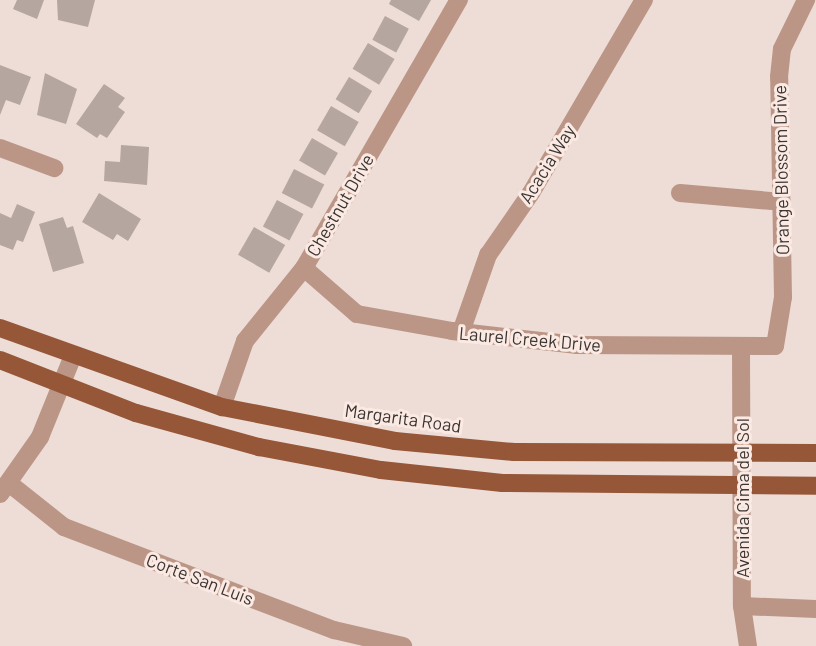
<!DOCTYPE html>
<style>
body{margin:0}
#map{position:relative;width:816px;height:646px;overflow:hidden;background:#edddd6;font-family:Barlow,sans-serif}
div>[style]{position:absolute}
.building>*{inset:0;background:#b5a69f;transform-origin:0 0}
.minor>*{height:18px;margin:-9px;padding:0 9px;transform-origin:9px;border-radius:9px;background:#bb9686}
.major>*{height:18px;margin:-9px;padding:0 9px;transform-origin:9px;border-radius:9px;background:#965638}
span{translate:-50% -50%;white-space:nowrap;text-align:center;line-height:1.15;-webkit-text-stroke:6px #fbeae3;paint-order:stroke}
.street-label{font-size:18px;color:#3b3532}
</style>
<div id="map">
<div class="building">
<div style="clip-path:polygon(17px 0,44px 0,37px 19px,13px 9px)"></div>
<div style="clip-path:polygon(57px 0,95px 0,88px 27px,58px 20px)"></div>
<div style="clip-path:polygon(391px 0,431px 0,419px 21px,389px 4px)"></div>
<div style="left:385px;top:16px;width:27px;height:27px;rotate:28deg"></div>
<div style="left:368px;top:43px;width:31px;height:30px;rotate:31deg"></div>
<div style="clip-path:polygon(0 65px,31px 77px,20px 105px,6px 100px,0 115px)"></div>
<div style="clip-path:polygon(45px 73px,77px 89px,66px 124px,37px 115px)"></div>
<div style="left:349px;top:77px;width:27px;height:26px;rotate:31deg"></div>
<div style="clip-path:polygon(104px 84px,125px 98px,118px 107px,125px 112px,107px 138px,100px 134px,97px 138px,76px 124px)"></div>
<div style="left:331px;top:106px;width:32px;height:28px;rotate:30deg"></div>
<div style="left:312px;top:138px;width:30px;height:26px;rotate:30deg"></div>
<div style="clip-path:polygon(121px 145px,149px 147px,147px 185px,104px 181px,105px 161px,120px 162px)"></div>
<div style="left:294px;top:169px;width:34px;height:27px;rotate:27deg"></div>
<div style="clip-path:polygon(99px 193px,141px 219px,128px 241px,117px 234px,113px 240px,82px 222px)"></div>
<div style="left:277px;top:200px;width:30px;height:30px;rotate:28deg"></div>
<div style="clip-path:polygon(17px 204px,35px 212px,23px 242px,17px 240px,13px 250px,0 245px,0 213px,11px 218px)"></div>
<div style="clip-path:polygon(63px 217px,67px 228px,73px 226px,84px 263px,53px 272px,39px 224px)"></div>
<div style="left:254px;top:227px;width:36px;height:32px;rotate:30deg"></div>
</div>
<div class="minor">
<div style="left:0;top:148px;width:58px;rotate:20.3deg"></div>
<div style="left:680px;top:193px;width:102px;rotate:5deg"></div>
<div style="left:304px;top:268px;width:70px;rotate:41deg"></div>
<div style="left:357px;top:314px;width:97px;rotate:10.1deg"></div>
<div style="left:452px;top:331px;width:126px;rotate:6.4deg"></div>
<div style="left:577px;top:345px;width:198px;rotate:0.3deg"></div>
<div style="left:775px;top:346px;width:50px;rotate:-80.7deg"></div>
<div style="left:783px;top:297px;width:220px;rotate:-91deg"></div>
<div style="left:779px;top:77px;width:28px;rotate:-84deg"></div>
<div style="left:782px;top:49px;width:55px;rotate:-63.9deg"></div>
<div style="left:461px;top:332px;width:82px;rotate:-70.7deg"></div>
<div style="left:488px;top:255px;width:75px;rotate:-55.3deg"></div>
<div style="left:531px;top:193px;width:224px;rotate:-59.7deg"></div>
<div style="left:741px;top:350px;width:256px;rotate:89.8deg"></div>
<div style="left:742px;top:606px;width:40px;rotate:81.5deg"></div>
<div style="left:222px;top:407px;width:70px;rotate:-70.8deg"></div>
<div style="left:245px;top:341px;width:94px;rotate:-51.1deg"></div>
<div style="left:304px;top:268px;width:310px;rotate:-60deg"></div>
<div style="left:10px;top:484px;width:69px;rotate:38.5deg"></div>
<div style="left:64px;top:527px;width:289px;rotate:20.9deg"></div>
<div style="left:334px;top:630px;width:71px;rotate:13.1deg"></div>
<div style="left:0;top:494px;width:70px;rotate:-54.9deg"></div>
<div style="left:40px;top:437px;width:85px;rotate:-67.9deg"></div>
<div style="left:742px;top:606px;width:74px;rotate:2.3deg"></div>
</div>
<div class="major">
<div style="left:0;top:328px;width:236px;rotate:19.6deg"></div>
<div style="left:222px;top:407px;width:176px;rotate:11.1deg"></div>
<div style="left:395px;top:441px;width:120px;rotate:5.3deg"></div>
<div style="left:514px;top:452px;width:302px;rotate:0.2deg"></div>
<div style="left:0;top:360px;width:146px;rotate:21.3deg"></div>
<div style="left:136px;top:413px;width:128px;rotate:15.5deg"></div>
<div style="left:259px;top:447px;width:124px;rotate:10.7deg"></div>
<div style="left:381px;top:470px;width:122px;rotate:6.1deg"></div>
<div style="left:502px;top:483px;width:314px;rotate:0.5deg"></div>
</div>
<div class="street-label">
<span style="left:547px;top:164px;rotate:-58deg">Acacia Way</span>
<span style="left:781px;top:170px;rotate:-91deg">Orange Blossom Drive</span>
<span style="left:340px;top:205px;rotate:-60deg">Chestnut Drive</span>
<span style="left:530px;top:339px;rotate:5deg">Laurel Creek Drive</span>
<span style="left:403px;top:418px;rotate:8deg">Margarita Road</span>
<span style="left:742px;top:498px;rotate:-90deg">Avenida Cima del Sol</span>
<span style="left:200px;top:579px;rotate:21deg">Corte San Luis</span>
</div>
</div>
